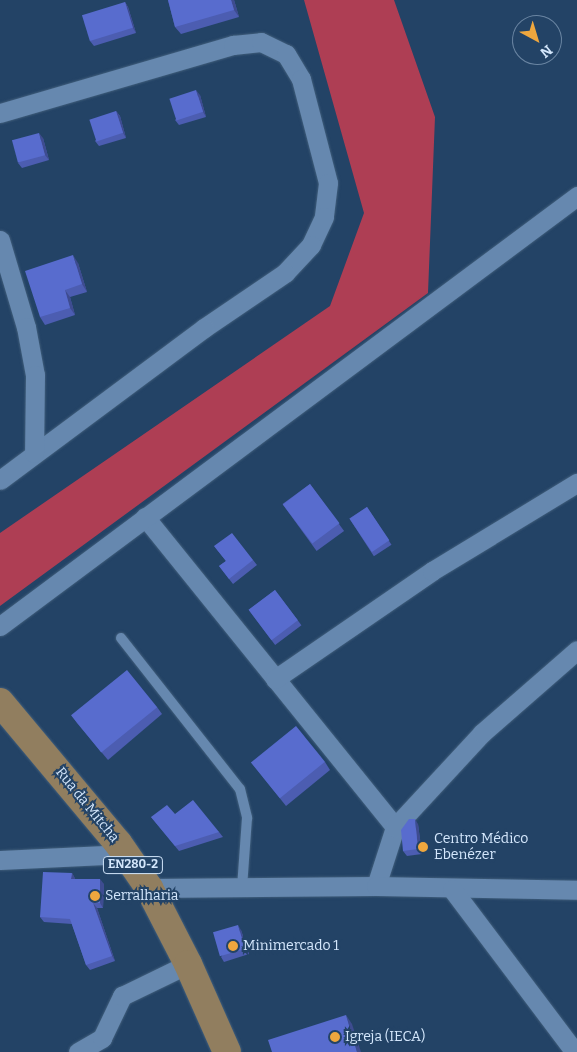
<!DOCTYPE html>
<meta charset="utf-8">
<style>
body{margin:0}
#map{position:relative;width:577px;height:1052px;overflow:hidden;background:#234366;font-family:Bitter,serif}
div>[style]{position:absolute}
.green>*{inset:0;background:#ae3e54}
.roads{filter:drop-shadow(0 0 1px #415e7b) drop-shadow(0 0 1px #415e7b)}
.lane>*{height:10px;margin:-5px;padding:0 5px;transform-origin:5px;border-radius:5px;background:#6688af}
.street>*{height:19px;margin:-9.5px;padding:0 9.5px;transform-origin:9.5px;border-radius:9.5px;background:#6688af}
.primary>*{height:28px;margin:-14px;padding:0 14px;transform-origin:14px;border-radius:14px;background:#917e5f}
.wall>*{inset:0;background:#4c5db1;transform-origin:0 0}
.shaded-wall>*{inset:0;background:#3e4c90}
.building>*{inset:0;background:#586cce;transform-origin:0 0}
.dots>*{width:14px;height:14px;translate:-50% -50%;box-sizing:border-box;border:2px solid #234366;border-radius:50%}
span{translate:-50% -50%;white-space:nowrap;text-align:center;line-height:1.15;-webkit-text-stroke:4px #234366;paint-order:stroke}
.shield-label span{padding:1px 4px;background:#234366;border:1px solid;border-radius:4px;-webkit-text-stroke-width:0}
.shield-label{font-size:12px;color:#d4e7fc;font-weight:700}
.street-label{font-size:14px;color:#d4e7fc}
.poi-label{font-size:14px;color:#d4e7fc}
.left{translate:0 -50%;text-align:left}
.north{position:absolute;left:512px;top:15px;width:50px;height:50px;box-sizing:border-box;background:#234366;border:1px solid #6a85a2;border-radius:50%;rotate:141deg;font-size:14px;font-weight:700;line-height:20px;text-align:center;color:#d4e7fc}
.north::after{content:'';display:block;margin:auto;width:18px;height:22px;background:#efa73e;clip-path:polygon(50% 0,100% 100%,50% 72%,0 100%)}
</style>
<div id="map">
<div class="green">
<div style="clip-path:polygon(304px 0,394px 0,435px 117px,428px 293px,0 606px,0 533px,330px 306px,364px 213px)"></div>
</div>
<div class="roads">
<div class="lane">
<div style="left:121px;top:638px;width:192px;rotate:51.8deg"></div>
<div style="left:240px;top:789px;width:30px;rotate:76deg"></div>
<div style="left:247px;top:818px;width:69px;rotate:94.1deg"></div>
</div>
<div class="street">
<div style="left:0;top:113px;width:243px;rotate:-16.3deg"></div>
<div style="left:233px;top:45px;width:28px;rotate:-6deg"></div>
<div style="left:261px;top:42px;width:28px;rotate:26deg"></div>
<div style="left:286px;top:54px;width:29px;rotate:59deg"></div>
<div style="left:301px;top:79px;width:107px;rotate:75.4deg"></div>
<div style="left:328px;top:183px;width:34px;rotate:97deg"></div>
<div style="left:324px;top:217px;width:31px;rotate:115deg"></div>
<div style="left:311px;top:245px;width:38px;rotate:133deg"></div>
<div style="left:285px;top:273px;width:98px;rotate:145.8deg"></div>
<div style="left:204px;top:328px;width:254px;rotate:143.3deg"></div>
<div style="left:0;top:240px;width:91px;rotate:73.4deg"></div>
<div style="left:26px;top:327px;width:49px;rotate:79.4deg"></div>
<div style="left:35px;top:375px;width:78px;rotate:90.7deg"></div>
<div style="left:145px;top:517px;width:398px;rotate:51.1deg"></div>
<div style="left:0;top:626px;width:720px;rotate:-36.69deg"></div>
<div style="left:275px;top:679px;width:191px;rotate:-34.5deg"></div>
<div style="left:432px;top:571px;width:170px;rotate:-31.3deg"></div>
<div style="left:0;top:860px;width:126px;rotate:-2.7deg"></div>
<div style="left:376px;top:886px;width:62px;rotate:-72.1deg"></div>
<div style="left:395px;top:827px;width:128px;rotate:-47.2deg"></div>
<div style="left:482px;top:733px;width:126px;rotate:-41.1deg"></div>
<div style="left:149px;top:888px;width:227px;rotate:-0.5deg"></div>
<div style="left:376px;top:886px;width:201px;rotate:1.1deg"></div>
<div style="left:452px;top:889px;width:204px;rotate:53deg"></div>
<div style="left:78px;top:1052px;width:28px;rotate:-30deg"></div>
<div style="left:102px;top:1038px;width:47px;rotate:-64.5deg"></div>
<div style="left:122px;top:996px;width:73px;rotate:-25.9deg"></div>
</div>
<div class="primary">
<div style="left:0;top:702px;width:184px;rotate:50.1deg"></div>
<div style="left:118px;top:843px;width:55px;rotate:55.4deg"></div>
<div style="left:149px;top:888px;width:85px;rotate:62.8deg"></div>
<div style="left:188px;top:964px;width:96px;rotate:66.1deg"></div>
</div>
</div>
<div class="wall">
<div style="clip-path:polygon(168px 0,234px 0,239px 17px,181px 34px,175px 27px)"></div>
<div style="clip-path:polygon(125px 2px,128px 7px,136px 33px,94px 46px,90px 41px)"></div>
<div style="clip-path:polygon(200px 95px,206px 117px,179px 125px,175px 120px)"></div>
<div style="clip-path:polygon(116px 111px,120px 116px,126px 138px,99px 146px,95px 141px)"></div>
<div style="clip-path:polygon(43px 138px,49px 160px,22px 168px,18px 163px)"></div>
<div style="clip-path:polygon(78px 263px,87px 292px,70px 297px,75px 315px,45px 325px,40px 317px)"></div>
<div style="left:310px;top:484px;width:58px;height:34px;rotate:54deg"></div>
<div style="left:367px;top:507px;width:45px;height:21px;rotate:57deg"></div>
<div style="clip-path:polygon(214px 546px,253px 560px,257px 565px,233px 584px,219px 566px,226px 561px)"></div>
<div style="left:275px;top:590px;width:44px;height:33px;rotate:53deg"></div>
<div style="clip-path:polygon(157px 707px,162px 714px,108px 760px,77px 723px,72px 716px)"></div>
<div style="clip-path:polygon(251px 762px,325px 762px,330px 770px,286px 806px)"></div>
<div style="clip-path:polygon(175px 814px,219px 832px,223px 837px,179px 851px,151px 817px)"></div>
<div style="clip-path:polygon(418px 824px,422px 854px,407px 856px,403px 851px)"></div>
<div style="clip-path:polygon(72px 873px,75px 879px,104px 884px,103px 908px,97px 908px,115px 961px,90px 970px,86px 965px,72px 924px,44px 922px,40px 917px)"></div>
<div style="clip-path:polygon(241px 930px,249px 954px,224px 962px,221px 957px)"></div>
</div>
<div class="shaded-wall">
<div style="clip-path:polygon(231px 0,234px 0,239px 17px,234px 10px)"></div>
<div style="clip-path:polygon(125px 2px,128px 7px,136px 33px,133px 28px)"></div>
<div style="clip-path:polygon(196px 90px,200px 95px,206px 117px,203px 112px)"></div>
<div style="clip-path:polygon(116px 111px,120px 116px,126px 138px,123px 133px)"></div>
<div style="clip-path:polygon(39px 133px,43px 138px,49px 160px,45px 155px)"></div>
<div style="clip-path:polygon(73px 255px,78px 263px,87px 292px,82px 284px)"></div>
<div style="clip-path:polygon(65px 290px,70px 297px,75px 315px,70px 308px)"></div>
<div style="clip-path:polygon(415px 819px,418px 824px,422px 854px,418px 849px)"></div>
<div style="clip-path:polygon(72px 873px,75px 878px,75px 884px,71px 879px)"></div>
<div style="clip-path:polygon(100px 879px,104px 884px,103px 908px,100px 903px)"></div>
<div style="clip-path:polygon(93px 903px,97px 908px,115px 961px,112px 956px)"></div>
<div style="clip-path:polygon(238px 925px,241px 930px,249px 954px,245px 949px)"></div>
<div style="clip-path:polygon(346px 1015px,352px 1024px,361px 1052px,357px 1052px)"></div>
</div>
<div class="building">
<div style="clip-path:polygon(168px 0,231px 0,234px 10px,175px 27px)"></div>
<div style="left:125px;top:2px;width:27px;height:45px;rotate:73deg"></div>
<div style="left:196px;top:90px;width:23px;height:28px;rotate:72deg"></div>
<div style="left:116px;top:111px;width:23px;height:28px;rotate:72deg"></div>
<div style="left:39px;top:133px;width:23px;height:28px;rotate:75deg"></div>
<div style="clip-path:polygon(73px 255px,82px 284px,65px 290px,70px 308px,40px 317px,25px 271px)"></div>
<div style="left:310px;top:484px;width:49px;height:34px;rotate:53deg"></div>
<div style="left:367px;top:507px;width:40px;height:21px;rotate:56deg"></div>
<div style="clip-path:polygon(232px 533px,253px 560px,229px 579px,219px 566px,226px 561px,214px 546px)"></div>
<div style="left:275px;top:590px;width:38px;height:33px;rotate:53deg"></div>
<div style="left:127px;top:670px;width:48px;height:72px;rotate:51deg"></div>
<div style="left:296px;top:726px;width:46px;height:58px;rotate:51deg"></div>
<div style="clip-path:polygon(193px 800px,219px 832px,175px 846px,151px 817px,167px 805px,175px 814px)"></div>
<div style="clip-path:polygon(409px 819px,415px 819px,418px 849px,403px 851px,401px 830px)"></div>
<div style="clip-path:polygon(43px 872px,72px 873px,71px 879px,100px 879px,100px 903px,93px 903px,112px 956px,86px 965px,70px 919px,40px 917px)"></div>
<div style="left:238px;top:925px;width:25px;height:26px;rotate:74deg"></div>
<div style="clip-path:polygon(346px 1015px,357px 1052px,272px 1052px,268px 1040px)"></div>
</div>
<div class="dots">
<div style="left:423px;top:847px;background:#efa73e"></div>
<div style="left:95px;top:896px;background:#efa73e"></div>
<div style="left:233px;top:946px;background:#efa73e"></div>
<div style="left:335px;top:1037px;background:#efa73e"></div>
</div>
<div class="shield-label">
<span style="left:133px;top:865px">EN280-2</span>
</div>
<div class="street-label">
<span style="left:87px;top:805px;rotate:51deg">Rua da Mitcha</span>
</div>
<div class="poi-label">
<span class="left" style="left:434px;top:847px">Centro Médico<br>Ebenézer</span>
<span class="left" style="left:105px;top:896px">Serralharia</span>
<span class="left" style="left:243px;top:946px">Minimercado 1</span>
<span class="left" style="left:345px;top:1037px">Igreja (IECA)</span>
</div>
<div class="north">N</div>
</div>
